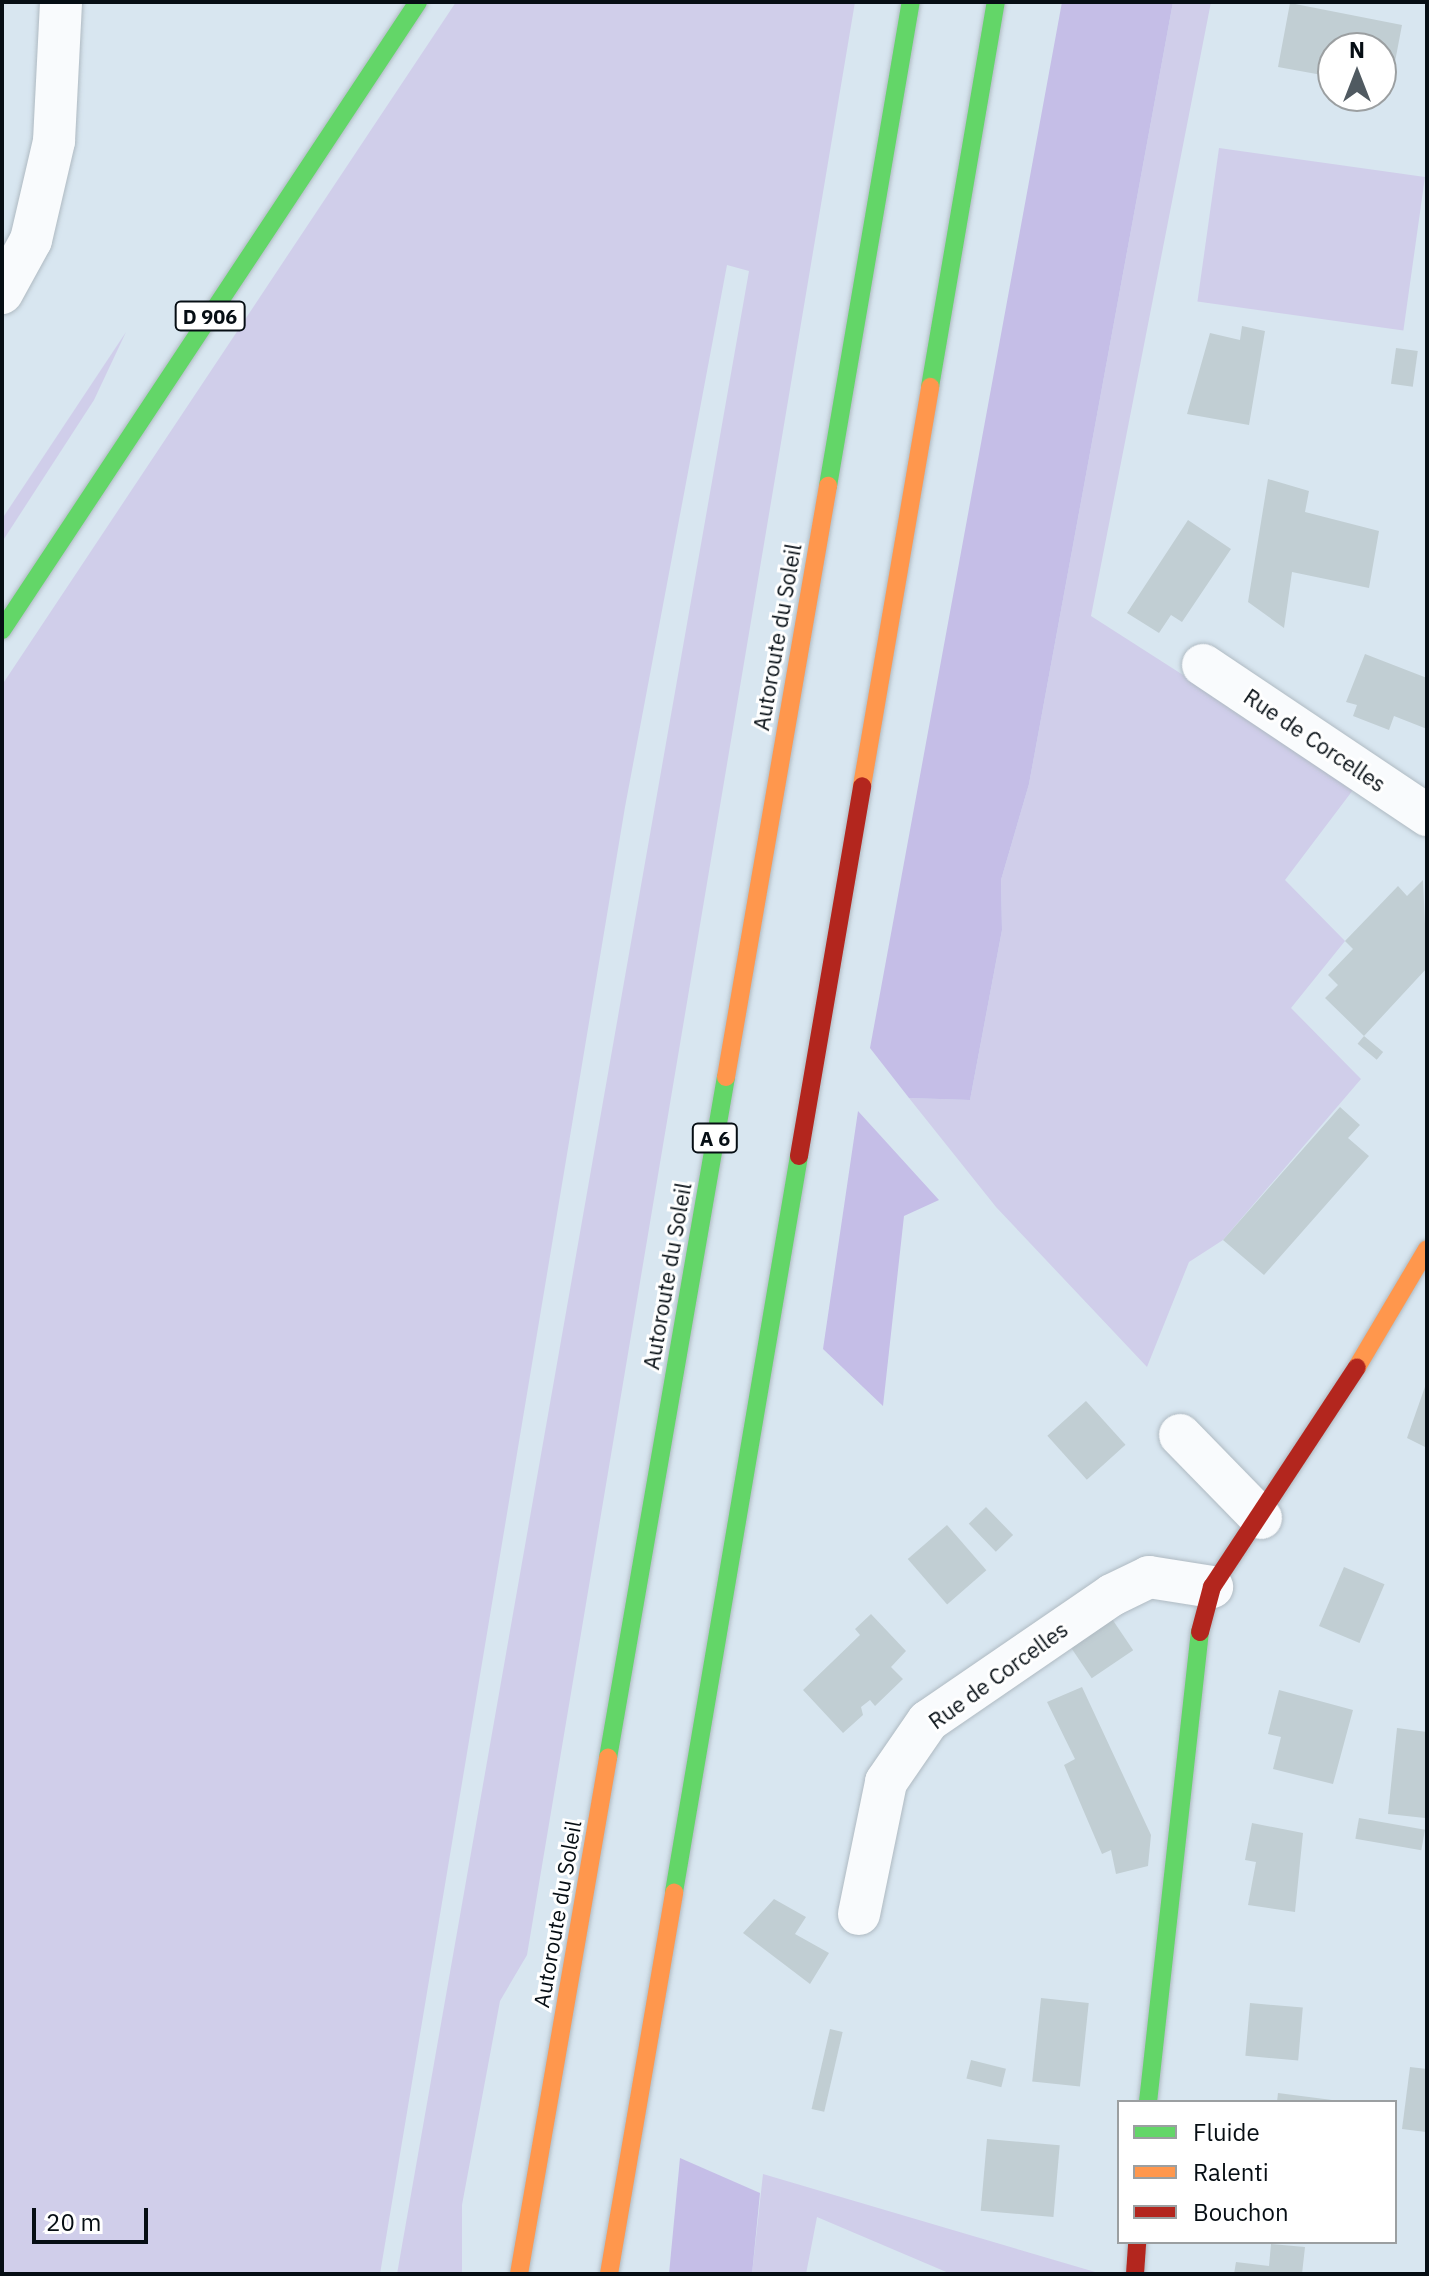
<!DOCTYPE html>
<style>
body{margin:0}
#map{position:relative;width:1429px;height:2276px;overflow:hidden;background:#d8e6f0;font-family:"IBM Plex Sans",sans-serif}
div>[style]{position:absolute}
.green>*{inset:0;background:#d0ceea;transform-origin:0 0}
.forest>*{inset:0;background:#c5bee7}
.building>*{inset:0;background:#c1ced3;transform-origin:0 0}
.roads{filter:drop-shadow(0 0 2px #afbac2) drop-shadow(0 0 2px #afbac2)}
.street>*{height:42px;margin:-21px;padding:0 21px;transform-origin:21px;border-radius:21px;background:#f9fbfd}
.fast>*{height:18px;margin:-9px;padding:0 9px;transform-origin:9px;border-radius:9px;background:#63d668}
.slow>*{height:18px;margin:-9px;padding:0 9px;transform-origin:9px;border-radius:9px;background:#ff974d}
.jam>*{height:18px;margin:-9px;padding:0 9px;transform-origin:9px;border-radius:9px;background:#b3261e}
span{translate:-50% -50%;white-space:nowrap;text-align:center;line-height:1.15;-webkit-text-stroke:6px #fff;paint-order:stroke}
.shield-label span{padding:2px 6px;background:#fff;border:2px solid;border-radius:6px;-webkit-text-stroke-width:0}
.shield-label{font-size:20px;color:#060e14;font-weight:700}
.street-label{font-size:22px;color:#060e14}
.frame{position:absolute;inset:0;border:4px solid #060e14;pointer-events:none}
.legend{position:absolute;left:1117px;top:2100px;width:280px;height:144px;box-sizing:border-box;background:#fff;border:2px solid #9b9fa1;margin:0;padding:10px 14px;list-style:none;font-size:24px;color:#060e14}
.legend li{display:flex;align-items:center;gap:16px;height:40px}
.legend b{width:40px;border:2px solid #9b9fa1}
.north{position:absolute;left:1317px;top:32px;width:80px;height:80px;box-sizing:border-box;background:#fff;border:2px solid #9b9fa1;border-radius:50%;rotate:0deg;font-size:22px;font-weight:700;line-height:32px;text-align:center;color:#060e14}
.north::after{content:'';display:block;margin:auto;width:28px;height:36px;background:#505a61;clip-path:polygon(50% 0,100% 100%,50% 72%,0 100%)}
.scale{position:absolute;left:32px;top:2208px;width:116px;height:36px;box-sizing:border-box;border:4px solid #060e14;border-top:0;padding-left:10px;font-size:24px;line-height:28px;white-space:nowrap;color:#060e14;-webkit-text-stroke:6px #fff;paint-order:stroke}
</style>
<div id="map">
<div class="green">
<div style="clip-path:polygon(456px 2px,855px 2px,527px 1955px,500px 2001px,462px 2205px,462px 2274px,397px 2274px,749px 271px,727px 265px,625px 807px,380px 2274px,2px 2274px,2px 685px)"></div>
<div style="clip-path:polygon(1173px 2px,1211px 2px,1091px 616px,1356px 786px,1285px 880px,1345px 941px,1291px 1008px,1361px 1079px,1223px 1240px,1189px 1262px,1147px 1367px,996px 1207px,909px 1098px,970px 1100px,1002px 930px,1001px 880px,1029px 784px)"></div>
<div style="left:1219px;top:148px;width:208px;height:155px;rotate:8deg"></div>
<div style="clip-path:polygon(126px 332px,94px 400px,2px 542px,2px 519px)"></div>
<div style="clip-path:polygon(763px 2174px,1102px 2274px,951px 2274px,817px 2217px,806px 2274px,752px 2274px)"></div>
</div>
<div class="forest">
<div style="clip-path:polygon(1062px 2px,1173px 2px,1029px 784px,1001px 880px,1002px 930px,970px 1100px,909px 1098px,870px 1048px)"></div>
<div style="clip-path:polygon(858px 1111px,939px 1200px,904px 1216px,883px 1406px,823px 1349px)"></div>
<div style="clip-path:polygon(680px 2158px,760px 2193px,752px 2274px,669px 2274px)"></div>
</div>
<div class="building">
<div style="clip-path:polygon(1290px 3px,1402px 25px,1390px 88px,1381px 86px,1381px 48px,1333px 48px,1333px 77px,1278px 67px)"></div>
<div style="clip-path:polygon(1242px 326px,1265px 331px,1249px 425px,1187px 414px,1210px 333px,1240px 340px)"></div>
<div style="left:1396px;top:348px;width:22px;height:36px;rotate:8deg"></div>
<div style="clip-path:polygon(1268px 479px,1309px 491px,1305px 512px,1379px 531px,1369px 588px,1292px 572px,1284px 628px,1248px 602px)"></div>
<div style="clip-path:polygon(1188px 520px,1231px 549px,1182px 622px,1171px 615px,1159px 633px,1127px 613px)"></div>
<div style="clip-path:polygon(1365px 654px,1427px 678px,1427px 729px,1394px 716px,1389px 730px,1353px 716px,1357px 705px,1346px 702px)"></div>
<div style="clip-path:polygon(1423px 880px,1427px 968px,1364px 1036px,1325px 998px,1338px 985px,1328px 975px,1353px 949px,1345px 941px,1398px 886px,1407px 896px)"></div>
<div style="left:1364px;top:1036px;width:25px;height:10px;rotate:40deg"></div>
<div style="clip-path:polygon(1340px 1107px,1360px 1125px,1348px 1138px,1369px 1156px,1264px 1275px,1223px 1240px)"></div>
<div style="clip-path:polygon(1427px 1381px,1427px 1448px,1407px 1438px)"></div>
<div style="left:1086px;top:1401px;width:59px;height:52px;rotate:48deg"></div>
<div style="left:986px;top:1507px;width:39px;height:24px;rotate:46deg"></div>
<div style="left:947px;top:1525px;width:60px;height:52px;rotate:49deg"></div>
<div style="left:1344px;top:1567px;width:44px;height:64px;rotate:23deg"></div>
<div style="left:1108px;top:1613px;width:45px;height:50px;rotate:56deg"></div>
<div style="clip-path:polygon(871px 1614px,906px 1651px,891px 1667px,903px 1679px,875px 1706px,870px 1700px,861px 1707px,863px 1715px,843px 1733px,803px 1690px,860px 1635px,855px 1629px)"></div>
<div style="clip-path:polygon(1082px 1687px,1151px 1835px,1148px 1866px,1116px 1874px,1111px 1850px,1102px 1854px,1064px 1765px,1075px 1759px,1047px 1702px)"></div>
<div style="clip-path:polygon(1279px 1690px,1353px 1710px,1333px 1784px,1273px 1769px,1281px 1737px,1268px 1734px)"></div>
<div style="clip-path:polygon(1397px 1728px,1427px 1732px,1425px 1818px,1388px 1814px)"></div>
<div style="left:1359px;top:1818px;width:67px;height:21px;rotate:10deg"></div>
<div style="clip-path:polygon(1252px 1823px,1303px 1833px,1295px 1912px,1248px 1905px,1256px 1862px,1245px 1860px)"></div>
<div style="clip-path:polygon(774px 1899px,806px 1917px,795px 1934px,829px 1953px,810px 1984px,743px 1933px)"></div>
<div style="left:1041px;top:1998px;width:48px;height:84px;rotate:6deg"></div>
<div style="left:1250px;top:2003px;width:53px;height:53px;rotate:5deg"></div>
<div style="left:830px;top:2029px;width:13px;height:82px;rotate:13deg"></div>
<div style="left:971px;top:2060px;width:36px;height:19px;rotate:14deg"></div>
<div style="clip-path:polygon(1410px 2067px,1427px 2069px,1426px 2132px,1402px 2129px)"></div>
<div style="clip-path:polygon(1278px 2093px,1332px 2100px,1332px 2102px,1277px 2102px)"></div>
<div style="left:987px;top:2139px;width:73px;height:72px;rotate:5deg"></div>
<div style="clip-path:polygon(1271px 2244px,1305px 2247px,1302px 2274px,1234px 2274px,1236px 2262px,1269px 2266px)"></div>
</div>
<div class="roads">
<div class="street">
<div style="left:2px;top:293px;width:60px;rotate:-61.3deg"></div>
<div style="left:31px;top:240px;width:102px;rotate:-76.9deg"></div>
<div style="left:54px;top:141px;width:139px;rotate:-87.1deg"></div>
<div style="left:1203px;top:665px;width:270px;rotate:33.8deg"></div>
<div style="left:1180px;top:1435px;width:116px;rotate:45.7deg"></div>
<div style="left:859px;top:1914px;width:135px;rotate:-78.4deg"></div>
<div style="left:886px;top:1782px;width:74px;rotate:-55.5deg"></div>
<div style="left:928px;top:1721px;width:223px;rotate:-34.4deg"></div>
<div style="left:1112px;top:1595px;width:41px;rotate:-25.9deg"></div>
<div style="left:1149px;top:1577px;width:64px;rotate:9deg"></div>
</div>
<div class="fast">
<div style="left:930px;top:387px;width:391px;rotate:-80.3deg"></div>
<div style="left:828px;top:486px;width:491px;rotate:-80.3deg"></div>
<div style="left:2px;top:630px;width:753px;rotate:-56.48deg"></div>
<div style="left:608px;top:1758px;width:691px;rotate:-80.17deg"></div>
<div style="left:674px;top:1892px;width:747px;rotate:-80.36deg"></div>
<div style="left:1148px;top:2102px;width:473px;rotate:-83.7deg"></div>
</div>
<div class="slow">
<div style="left:862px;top:786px;width:405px;rotate:-80.3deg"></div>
<div style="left:726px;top:1077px;width:600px;rotate:-80.21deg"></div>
<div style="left:1357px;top:1367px;width:137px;rotate:-59.3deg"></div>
<div style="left:519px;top:2274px;width:524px;rotate:-80.21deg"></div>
<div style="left:609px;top:2274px;width:387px;rotate:-80.3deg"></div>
</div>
<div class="jam">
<div style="left:799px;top:1156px;width:375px;rotate:-80.3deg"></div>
<div style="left:1200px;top:1632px;width:47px;rotate:-75.1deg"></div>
<div style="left:1212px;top:1587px;width:263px;rotate:-56.6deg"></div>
<div style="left:1135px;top:2274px;width:32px;rotate:-86deg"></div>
</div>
</div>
<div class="shield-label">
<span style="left:210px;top:316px">D 906</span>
<span style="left:715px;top:1138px">A 6</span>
</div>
<div class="street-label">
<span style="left:777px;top:637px;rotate:-80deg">Autoroute du Soleil</span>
<span style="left:1315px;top:740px;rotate:34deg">Rue de Corcelles</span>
<span style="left:667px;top:1276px;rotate:-80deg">Autoroute du Soleil</span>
<span style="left:998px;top:1675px;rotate:-36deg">Rue de Corcelles</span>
<span style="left:557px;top:1914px;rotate:-80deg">Autoroute du Soleil</span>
</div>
<div class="frame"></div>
<ul class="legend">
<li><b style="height:10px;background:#63d668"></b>Fluide</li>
<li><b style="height:10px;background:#ff974d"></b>Ralenti</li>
<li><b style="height:10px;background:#b3261e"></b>Bouchon</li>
</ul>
<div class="north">N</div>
<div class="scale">20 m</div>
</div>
